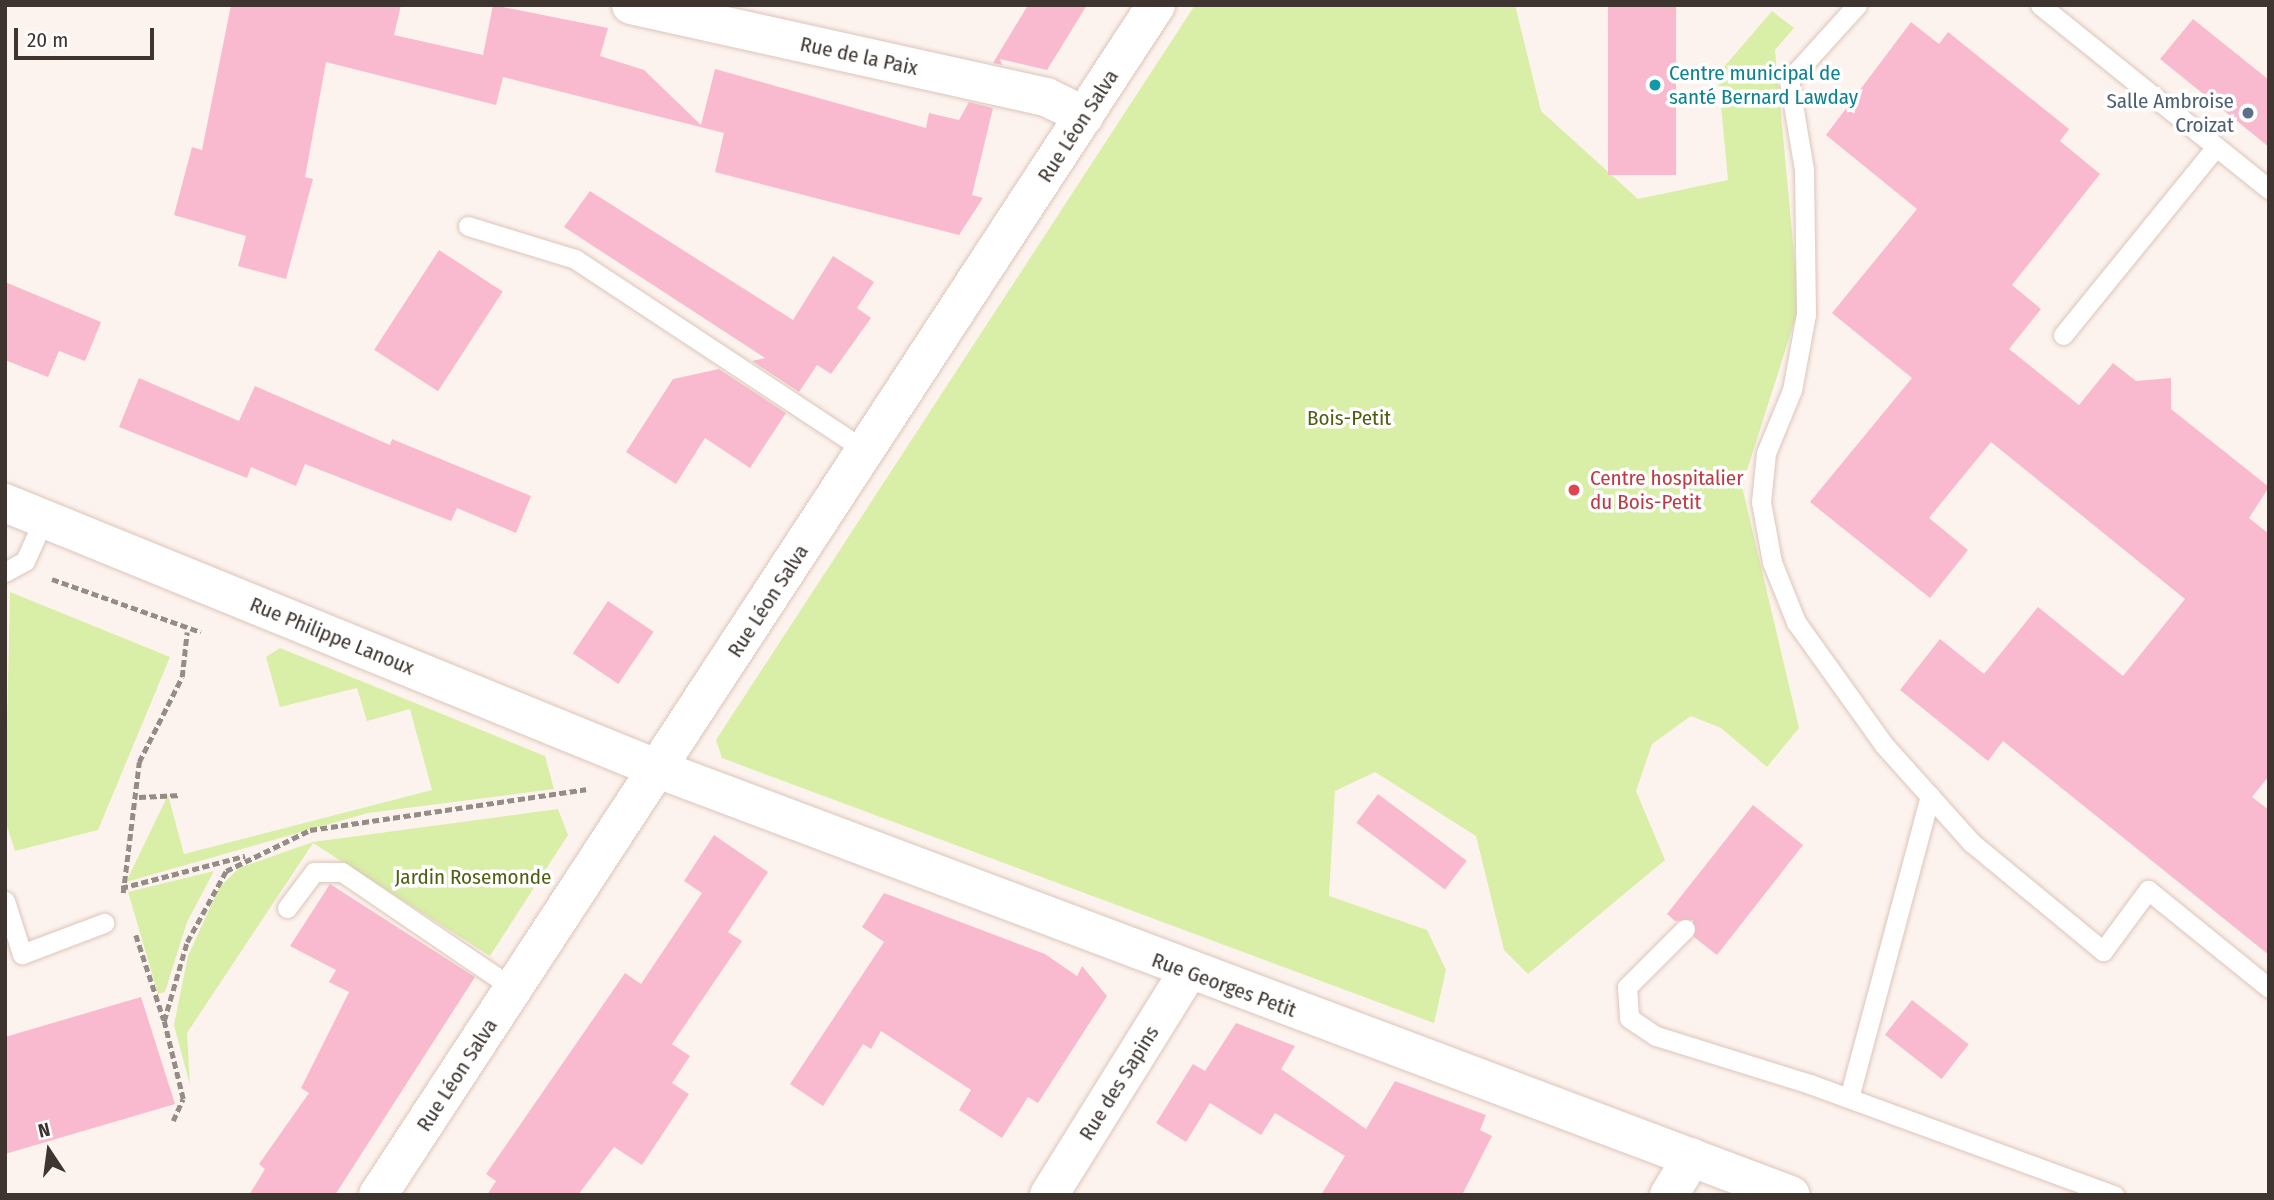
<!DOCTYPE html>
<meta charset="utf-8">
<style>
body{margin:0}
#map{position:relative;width:2274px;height:1200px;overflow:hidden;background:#fdf3ee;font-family:"Fira Sans Condensed",sans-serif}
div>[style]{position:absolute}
.green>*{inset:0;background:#d9eea6}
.building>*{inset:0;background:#f9bacf;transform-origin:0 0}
.path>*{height:4.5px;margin-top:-2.25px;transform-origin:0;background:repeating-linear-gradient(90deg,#968c87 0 7px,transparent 0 10.5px)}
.roads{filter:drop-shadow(0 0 2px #dcc5ba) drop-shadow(0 0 2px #dcc5ba)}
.service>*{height:19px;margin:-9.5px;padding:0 9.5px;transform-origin:9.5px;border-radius:9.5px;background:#fff}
.minor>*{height:38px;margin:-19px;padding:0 19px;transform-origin:19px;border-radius:19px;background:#fff}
.tertiary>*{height:38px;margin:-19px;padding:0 19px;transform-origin:19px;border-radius:19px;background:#fff}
.dots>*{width:19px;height:19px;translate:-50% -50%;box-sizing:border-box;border:4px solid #fff;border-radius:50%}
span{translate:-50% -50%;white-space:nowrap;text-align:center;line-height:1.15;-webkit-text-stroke:7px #fff;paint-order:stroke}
.street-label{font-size:21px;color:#3e3530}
.culture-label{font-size:21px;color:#0d838f}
.left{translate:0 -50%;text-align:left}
.service-label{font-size:21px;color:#4e5e75}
.right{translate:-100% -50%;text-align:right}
.park-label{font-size:21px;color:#4e5f10}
.health-label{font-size:21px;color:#be3a42}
.frame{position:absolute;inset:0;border:7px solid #3e3530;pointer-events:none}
.north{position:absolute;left:14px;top:1116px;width:70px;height:70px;-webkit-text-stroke:5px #fff;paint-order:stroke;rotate:347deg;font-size:19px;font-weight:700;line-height:28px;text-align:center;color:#3e3530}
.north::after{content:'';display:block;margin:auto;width:24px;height:32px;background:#3e3530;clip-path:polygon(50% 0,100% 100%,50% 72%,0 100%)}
.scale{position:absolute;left:14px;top:28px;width:140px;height:32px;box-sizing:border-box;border:4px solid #3e3530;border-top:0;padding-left:9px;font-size:21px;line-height:24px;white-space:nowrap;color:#3e3530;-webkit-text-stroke:5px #fff;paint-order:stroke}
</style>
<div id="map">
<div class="green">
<div style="clip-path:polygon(1195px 5px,1515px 5px,1541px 111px,1638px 199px,1728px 180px,1718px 74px,1772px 11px,1794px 28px,1775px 50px,1799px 307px,1742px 486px,1799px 728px,1767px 767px,1721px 728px,1691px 716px,1652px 744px,1636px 791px,1665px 860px,1528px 974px,1504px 950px,1476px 836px,1375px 772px,1335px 791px,1329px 896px,1427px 930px,1446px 970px,1434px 1023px,722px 758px,716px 740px)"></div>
<div style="clip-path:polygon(10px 592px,170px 657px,98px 830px,15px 851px,5px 820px)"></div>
<div style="clip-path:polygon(280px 648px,545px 756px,554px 789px,368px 813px,126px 882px,168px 795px,184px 854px,432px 790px,410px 709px,367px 721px,357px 688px,280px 707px,266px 657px)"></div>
<div style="clip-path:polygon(558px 809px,568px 835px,490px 956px,313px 843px,187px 1033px,190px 1085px,174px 1025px,188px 956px,219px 888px,239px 868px,313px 842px)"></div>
<div style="clip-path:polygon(214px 871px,187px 922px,165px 992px,158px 994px,128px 892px)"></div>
</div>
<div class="building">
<div style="clip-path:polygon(231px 5px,401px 5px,394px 35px,483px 55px,493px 5px,608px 28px,600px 56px,644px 70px,701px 125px,715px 69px,926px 128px,929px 113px,959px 120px,969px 102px,993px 108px,972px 195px,983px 198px,959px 235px,715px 172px,724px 133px,503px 77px,496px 105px,326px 62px,305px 177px,313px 179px,286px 279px,238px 266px,246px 236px,174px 215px,192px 147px,202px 150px)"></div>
<div style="clip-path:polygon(1028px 5px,1087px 5px,1047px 70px,1000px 59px,1002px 65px,993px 63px)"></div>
<div style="left:1608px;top:5px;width:68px;height:170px"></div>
<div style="clip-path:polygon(2193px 19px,2269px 80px,2269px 147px,2160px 59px)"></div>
<div style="clip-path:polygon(1911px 22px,1939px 44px,1948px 32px,2069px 129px,2060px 141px,2100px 174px,2012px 285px,2041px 309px,2009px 349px,2079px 405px,2113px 363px,2136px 381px,2171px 378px,2171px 409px,2269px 487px,2249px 518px,2269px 534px,2269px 776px,2252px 797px,2269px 810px,2269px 955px,2003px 741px,1988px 761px,1900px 690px,1940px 639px,1984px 674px,2038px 607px,2123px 676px,2185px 599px,1991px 442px,1929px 518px,1968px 550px,1930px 598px,1810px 502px,1912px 378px,1832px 313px,1917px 209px,1826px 135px)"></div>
<div style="clip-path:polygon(590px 191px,793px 320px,833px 256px,874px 282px,857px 308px,871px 318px,831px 374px,817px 365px,799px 392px,752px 361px,765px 358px,564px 227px)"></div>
<div style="left:439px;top:250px;width:76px;height:119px;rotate:33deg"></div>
<div style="clip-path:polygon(5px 282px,101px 322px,85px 361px,59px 351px,48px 377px,5px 360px)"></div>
<div style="clip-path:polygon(719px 369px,786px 413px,750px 468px,705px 438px,676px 484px,626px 452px,673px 379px)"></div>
<div style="clip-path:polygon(139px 378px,239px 421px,255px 386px,390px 445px,392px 439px,531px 496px,516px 533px,457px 508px,451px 521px,305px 464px,296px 486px,251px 467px,247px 478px,119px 427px)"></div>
<div style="left:608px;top:601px;width:55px;height:63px;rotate:34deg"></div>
<div style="left:1378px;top:794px;width:111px;height:36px;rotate:37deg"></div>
<div style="clip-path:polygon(1753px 805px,1803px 845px,1717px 955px,1694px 937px,1693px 920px,1675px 921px,1667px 914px)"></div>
<div style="clip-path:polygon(714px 835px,768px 872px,728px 932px,742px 941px,672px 1044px,690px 1056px,672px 1083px,689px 1094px,642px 1165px,614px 1147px,578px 1195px,487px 1195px,496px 1181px,486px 1174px,625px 973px,641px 984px,702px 893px,684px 881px)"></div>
<div style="clip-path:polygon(330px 884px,475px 977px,335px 1195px,249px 1195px,265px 1169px,259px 1164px,309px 1093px,301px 1088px,349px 992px,329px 982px,336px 970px,290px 946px)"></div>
<div style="clip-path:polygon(884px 893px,1045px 954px,1077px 976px,1082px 966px,1107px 996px,1038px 1103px,1028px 1097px,1002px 1138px,959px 1110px,971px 1090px,881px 1031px,871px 1049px,863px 1044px,823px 1106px,790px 1084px,884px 942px,862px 927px)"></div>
<div style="clip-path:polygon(141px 997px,175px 1104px,5px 1154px,5px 1037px)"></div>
<div style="left:1912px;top:1000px;width:72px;height:44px;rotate:38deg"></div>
<div style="clip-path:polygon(1236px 1023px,1295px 1046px,1281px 1069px,1366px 1129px,1395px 1081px,1486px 1115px,1480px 1130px,1492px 1136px,1462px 1195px,1321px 1195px,1345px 1156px,1275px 1113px,1261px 1135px,1210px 1103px,1186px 1142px,1156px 1123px,1193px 1064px,1205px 1071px)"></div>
</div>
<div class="path">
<div style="left:52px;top:579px;width:158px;rotate:19.6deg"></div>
<div style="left:139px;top:797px;width:42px;rotate:-2.7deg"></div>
<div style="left:121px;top:888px;width:128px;rotate:-14.5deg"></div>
<div style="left:123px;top:893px;width:132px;rotate:-83deg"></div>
<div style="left:139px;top:762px;width:95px;rotate:-63.2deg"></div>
<div style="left:182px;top:677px;width:45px;rotate:-83.7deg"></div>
<div style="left:136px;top:935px;width:89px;rotate:71.8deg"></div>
<div style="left:173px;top:1121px;width:24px;rotate:-66deg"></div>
<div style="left:183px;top:1099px;width:80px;rotate:-103.7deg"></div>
<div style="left:164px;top:1021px;width:82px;rotate:-73.8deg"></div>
<div style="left:187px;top:942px;width:81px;rotate:-61.2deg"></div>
<div style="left:226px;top:871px;width:93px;rotate:-26deg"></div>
<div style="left:310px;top:830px;width:279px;rotate:-8.4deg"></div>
</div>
<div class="roads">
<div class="service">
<div style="left:1857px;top:5px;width:101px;rotate:132.2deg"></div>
<div style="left:1789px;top:80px;width:91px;rotate:80.5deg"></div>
<div style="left:1804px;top:170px;width:144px;rotate:89.2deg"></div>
<div style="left:1806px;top:314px;width:77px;rotate:100.4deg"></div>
<div style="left:1792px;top:390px;width:68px;rotate:112.4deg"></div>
<div style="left:1766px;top:453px;width:49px;rotate:95.8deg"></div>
<div style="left:1761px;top:502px;width:61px;rotate:79.6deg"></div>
<div style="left:1772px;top:562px;width:65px;rotate:68.2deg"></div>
<div style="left:1796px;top:622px;width:151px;rotate:54.4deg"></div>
<div style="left:1884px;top:745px;width:132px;rotate:48.1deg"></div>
<div style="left:1972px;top:843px;width:170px;rotate:39.5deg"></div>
<div style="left:2103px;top:951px;width:76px;rotate:-53.6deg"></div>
<div style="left:2148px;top:890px;width:156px;rotate:39deg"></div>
<div style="left:2040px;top:5px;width:294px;rotate:38.8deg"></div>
<div style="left:468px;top:226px;width:112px;rotate:17.1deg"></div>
<div style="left:575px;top:259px;width:347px;rotate:33.4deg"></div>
<div style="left:2063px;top:335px;width:242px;rotate:-50.9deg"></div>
<div style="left:5px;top:572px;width:23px;rotate:-29deg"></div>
<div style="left:25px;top:561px;width:46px;rotate:-65.7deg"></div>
<div style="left:5px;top:901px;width:56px;rotate:72.2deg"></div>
<div style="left:22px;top:954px;width:88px;rotate:-20.7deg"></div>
<div style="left:287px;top:908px;width:45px;rotate:-53.1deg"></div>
<div style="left:314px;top:872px;width:28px"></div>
<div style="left:342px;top:872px;width:208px;rotate:34.2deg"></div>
<div style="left:1685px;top:929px;width:82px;rotate:135deg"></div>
<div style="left:1627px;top:987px;width:31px;rotate:86deg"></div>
<div style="left:1629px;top:1018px;width:32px;rotate:34deg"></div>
<div style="left:1656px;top:1036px;width:161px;rotate:17.3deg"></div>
<div style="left:1810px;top:1084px;width:324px;rotate:20.1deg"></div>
<div style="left:1849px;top:1098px;width:313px;rotate:-75deg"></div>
</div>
<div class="minor">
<div style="left:631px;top:5px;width:425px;rotate:12.5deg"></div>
<div style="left:1046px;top:97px;width:43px;rotate:26deg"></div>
<div style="left:5px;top:503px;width:705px;rotate:22.16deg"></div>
<div style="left:658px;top:769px;width:1210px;rotate:20.61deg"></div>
<div style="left:1049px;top:1195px;width:263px;rotate:-58.1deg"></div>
<div style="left:1669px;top:1195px;width:44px;rotate:-58.8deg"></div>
</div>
<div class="tertiary">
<div style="left:378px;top:1195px;width:1422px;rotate:-56.82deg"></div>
</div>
</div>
<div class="dots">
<div style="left:1655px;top:85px;background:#0f9aa8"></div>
<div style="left:2248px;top:113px;background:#5c6f8a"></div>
<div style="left:1574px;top:490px;background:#e0444e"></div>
</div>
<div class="street-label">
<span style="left:859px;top:56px;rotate:12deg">Rue de la Paix</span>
<span style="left:1078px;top:126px;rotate:-57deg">Rue Léon Salva</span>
<span style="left:768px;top:601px;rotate:-57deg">Rue Léon Salva</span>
<span style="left:332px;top:636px;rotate:22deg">Rue Philippe Lanoux</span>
<span style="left:1224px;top:985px;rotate:20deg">Rue Georges Petit</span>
<span style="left:457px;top:1075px;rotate:-57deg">Rue Léon Salva</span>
<span style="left:1119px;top:1083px;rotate:-58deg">Rue des Sapins</span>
</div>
<div class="culture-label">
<span class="left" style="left:1669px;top:85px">Centre municipal de<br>santé Bernard Lawday</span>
</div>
<div class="service-label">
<span class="right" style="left:2234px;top:113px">Salle Ambroise<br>Croizat</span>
</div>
<div class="park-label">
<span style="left:1349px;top:418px">Bois-Petit</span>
<span style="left:473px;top:877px">Jardin Rosemonde</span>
</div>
<div class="health-label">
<span class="left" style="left:1590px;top:490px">Centre hospitalier<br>du Bois-Petit</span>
</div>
<div class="frame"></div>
<div class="north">N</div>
<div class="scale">20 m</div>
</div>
